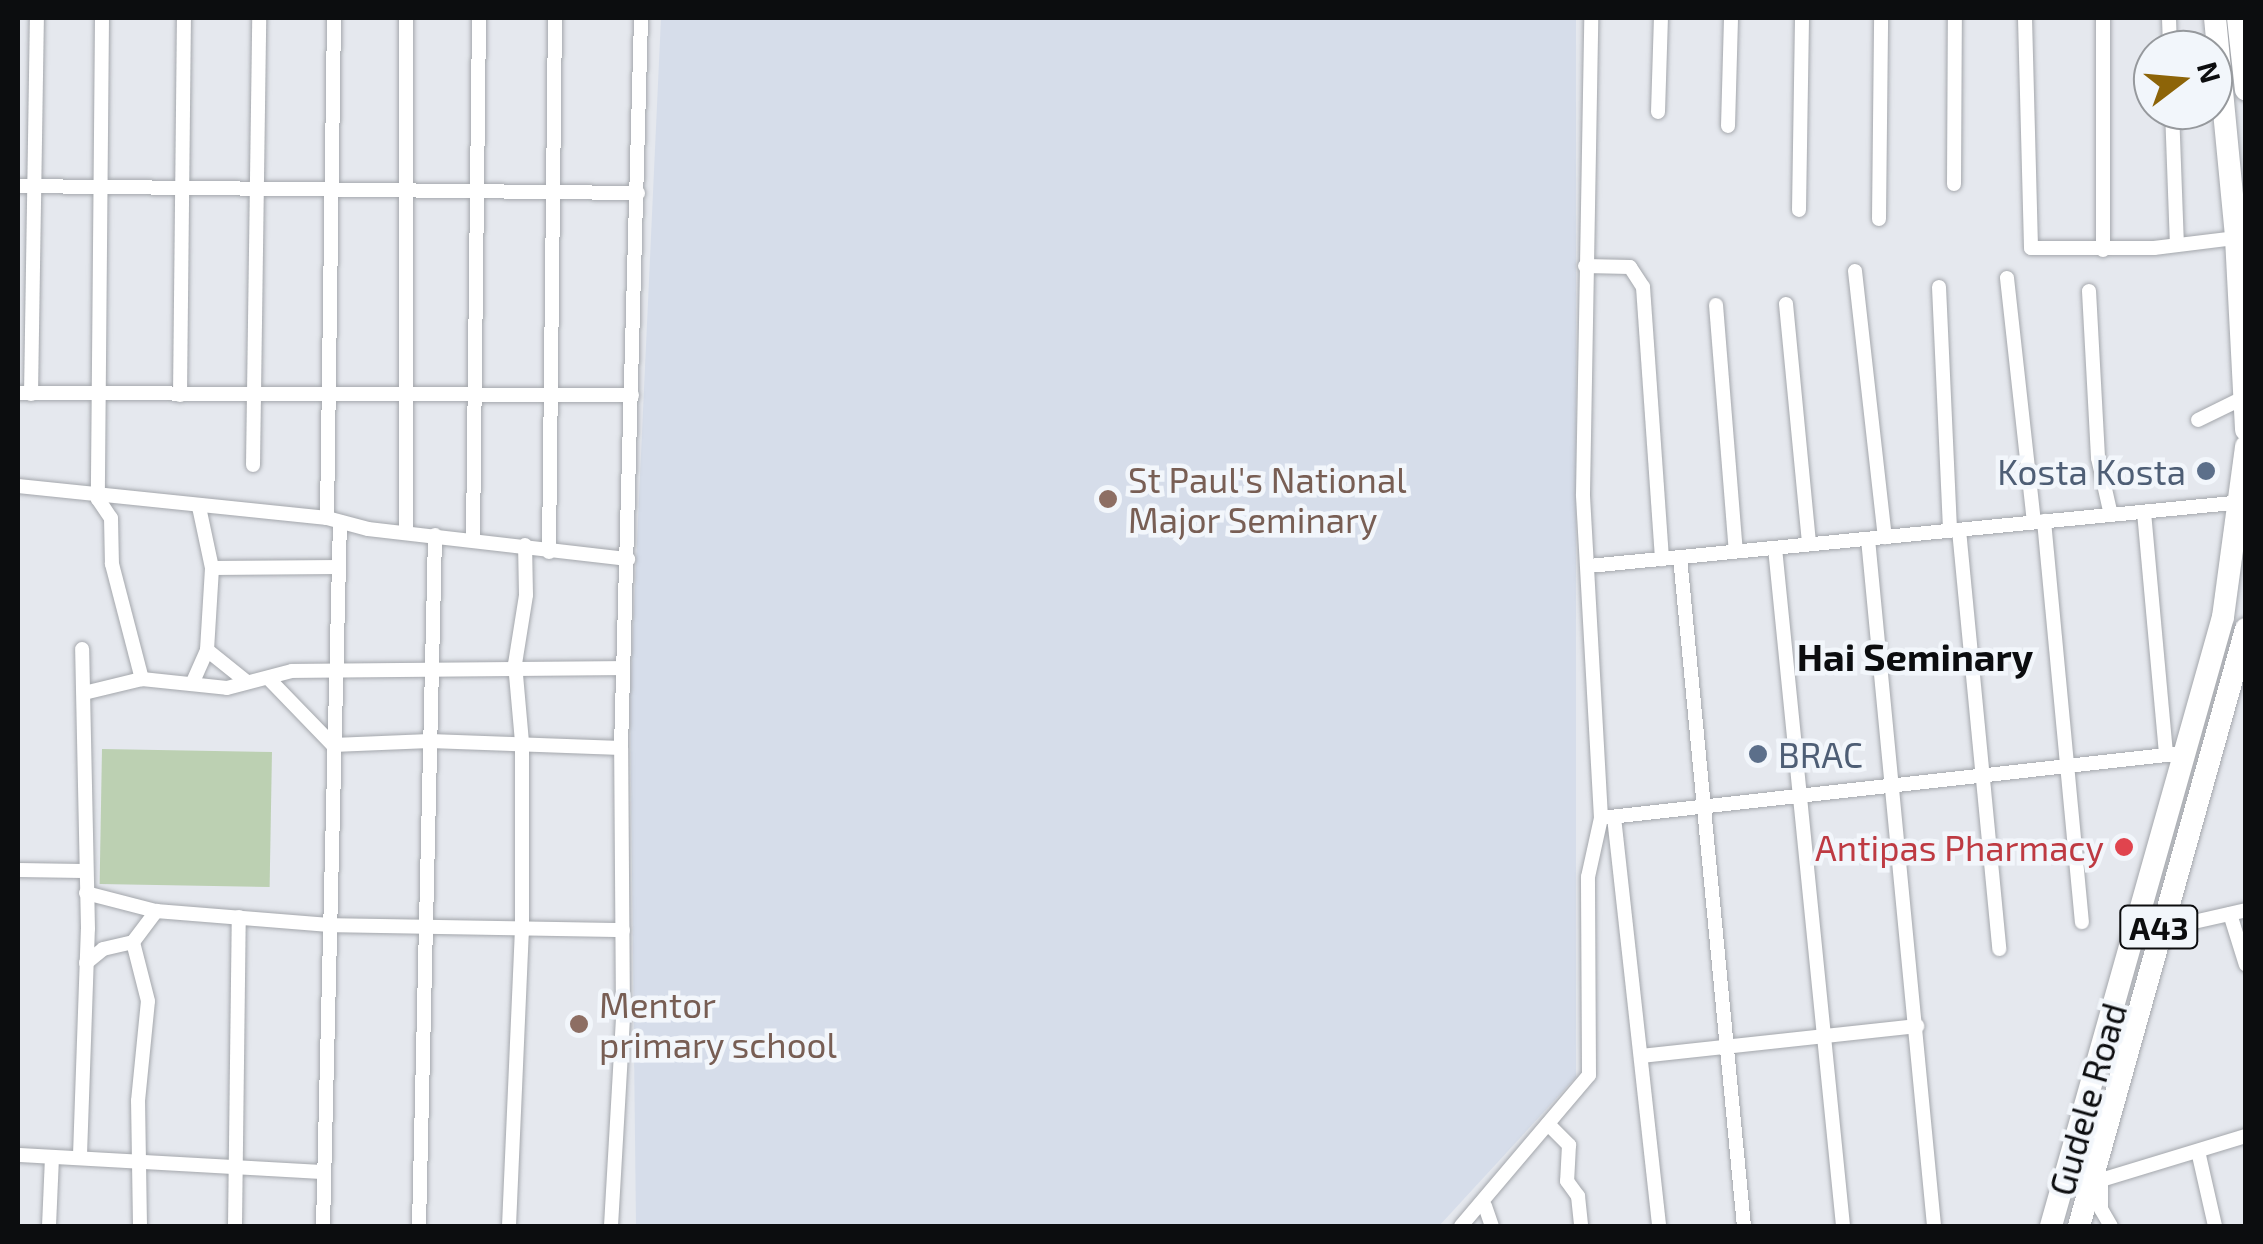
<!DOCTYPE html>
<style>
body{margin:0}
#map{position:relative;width:2263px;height:1244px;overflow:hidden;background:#e5e8ee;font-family:"Exo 2",sans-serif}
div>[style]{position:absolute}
.built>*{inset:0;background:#d6ddea}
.green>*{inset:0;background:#bcd0b2;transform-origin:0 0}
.roads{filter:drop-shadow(0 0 2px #a4a7ac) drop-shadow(0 0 2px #a4a7ac)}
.minor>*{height:14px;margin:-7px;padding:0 7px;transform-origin:7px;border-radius:7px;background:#fff}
.trunk>*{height:22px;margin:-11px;padding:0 11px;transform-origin:11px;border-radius:11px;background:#fff}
.dots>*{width:28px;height:28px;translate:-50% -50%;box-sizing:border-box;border:5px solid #f2f6fb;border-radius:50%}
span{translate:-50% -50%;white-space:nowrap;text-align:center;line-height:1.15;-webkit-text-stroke:9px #f2f6fb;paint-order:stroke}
.shield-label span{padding:2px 8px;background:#f2f6fb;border:2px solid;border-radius:8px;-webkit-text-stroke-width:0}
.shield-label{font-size:32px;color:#0c0d0f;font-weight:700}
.service-label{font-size:35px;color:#4e5e75}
.right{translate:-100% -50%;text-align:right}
.left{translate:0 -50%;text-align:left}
.education-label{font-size:35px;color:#785e54}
.health-label{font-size:35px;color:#be3a42}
.street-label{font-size:35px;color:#0c0d0f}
.neighbourhood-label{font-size:38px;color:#0c0d0f;font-weight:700}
.frame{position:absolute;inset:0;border:20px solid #0c0d0f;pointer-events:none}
.north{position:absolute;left:2133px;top:30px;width:100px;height:100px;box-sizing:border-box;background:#f2f6fb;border:2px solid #96999d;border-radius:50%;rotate:74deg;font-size:28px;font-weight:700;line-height:40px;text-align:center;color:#0c0d0f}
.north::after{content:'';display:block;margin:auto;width:35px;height:45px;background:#8d6408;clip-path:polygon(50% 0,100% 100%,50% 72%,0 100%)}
</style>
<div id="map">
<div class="built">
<div style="clip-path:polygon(661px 18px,1576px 18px,1576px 1077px,1439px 1226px,636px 1226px,630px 695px)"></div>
</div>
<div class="green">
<div style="left:102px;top:749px;width:170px;height:135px;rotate:1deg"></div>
</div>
<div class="roads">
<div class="minor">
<div style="left:102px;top:18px;width:481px;rotate:90.5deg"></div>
<div style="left:98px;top:499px;width:23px;rotate:56deg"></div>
<div style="left:111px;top:518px;width:46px;rotate:88.8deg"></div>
<div style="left:112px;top:564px;width:119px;rotate:75.4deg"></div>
<div style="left:406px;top:18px;width:514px;rotate:90deg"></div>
<div style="left:2025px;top:18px;width:230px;rotate:88.5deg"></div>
<div style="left:2031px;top:248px;width:123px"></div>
<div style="left:2154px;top:248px;width:83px;rotate:-7deg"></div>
<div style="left:2169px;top:18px;width:32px;rotate:88deg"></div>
<div style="left:2172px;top:110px;width:135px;rotate:87.9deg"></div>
<div style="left:1658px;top:112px;width:94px;rotate:-88.2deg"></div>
<div style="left:1728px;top:126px;width:108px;rotate:-88.4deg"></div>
<div style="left:1954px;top:184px;width:166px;rotate:-89.7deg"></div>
<div style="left:18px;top:186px;width:620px;rotate:0.65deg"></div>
<div style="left:1799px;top:210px;width:192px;rotate:-89.1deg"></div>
<div style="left:1879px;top:219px;width:201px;rotate:-89.4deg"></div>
<div style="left:2103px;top:250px;width:232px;rotate:-90deg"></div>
<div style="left:1585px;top:266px;width:45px;rotate:1.3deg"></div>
<div style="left:1630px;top:267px;width:24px;rotate:57deg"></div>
<div style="left:1643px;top:287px;width:273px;rotate:86deg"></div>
<div style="left:1855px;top:271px;width:268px;rotate:83.6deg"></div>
<div style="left:2007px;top:278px;width:245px;rotate:83.7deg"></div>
<div style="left:1939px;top:287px;width:244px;rotate:87.4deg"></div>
<div style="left:2089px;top:291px;width:167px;rotate:86.9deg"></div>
<div style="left:2098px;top:458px;width:58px;rotate:77.2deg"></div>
<div style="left:1786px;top:304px;width:241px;rotate:84.5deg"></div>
<div style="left:1716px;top:305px;width:247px;rotate:85.4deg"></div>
<div style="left:18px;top:393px;width:614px;rotate:0.19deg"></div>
<div style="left:31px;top:394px;width:376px;rotate:-89.1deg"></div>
<div style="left:180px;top:395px;width:377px;rotate:-89.4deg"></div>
<div style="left:2198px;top:420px;width:52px;rotate:-26.1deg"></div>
<div style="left:253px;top:465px;width:447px;rotate:-89.2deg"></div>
<div style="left:18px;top:486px;width:311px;rotate:5.9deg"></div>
<div style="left:327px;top:518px;width:42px;rotate:15deg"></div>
<div style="left:368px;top:529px;width:262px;rotate:6.6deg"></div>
<div style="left:2144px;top:512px;width:244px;rotate:84.8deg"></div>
<div style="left:327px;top:518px;width:500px;rotate:-89.2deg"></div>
<div style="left:2044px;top:521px;width:403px;rotate:84.6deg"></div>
<div style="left:1959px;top:530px;width:421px;rotate:84.5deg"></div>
<div style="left:473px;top:538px;width:520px;rotate:-89.34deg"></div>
<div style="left:1868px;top:539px;width:690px;rotate:84.51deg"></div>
<div style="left:1775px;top:548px;width:681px;rotate:84.27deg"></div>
<div style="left:549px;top:552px;width:534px;rotate:-89.36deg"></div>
<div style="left:1680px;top:557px;width:672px;rotate:84.54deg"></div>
<div style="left:1589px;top:566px;width:657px;rotate:-5.59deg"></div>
<div style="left:212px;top:568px;width:126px;rotate:-0.5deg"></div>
<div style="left:207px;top:650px;width:51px;rotate:38.7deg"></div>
<div style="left:268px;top:678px;width:93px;rotate:45.9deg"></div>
<div style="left:333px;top:745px;width:97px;rotate:-2.4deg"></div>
<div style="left:430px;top:741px;width:191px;rotate:2.1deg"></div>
<div style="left:192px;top:684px;width:37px;rotate:-66deg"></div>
<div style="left:207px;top:650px;width:82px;rotate:-86.5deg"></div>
<div style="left:212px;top:568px;width:62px;rotate:-102deg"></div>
<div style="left:84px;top:693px;width:60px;rotate:-13.6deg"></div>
<div style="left:142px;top:679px;width:85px;rotate:6deg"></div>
<div style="left:227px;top:688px;width:67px;rotate:-14.7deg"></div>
<div style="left:292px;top:671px;width:331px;rotate:-0.5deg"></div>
<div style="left:1614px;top:817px;width:411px;rotate:83.7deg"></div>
<div style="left:1601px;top:818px;width:587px;rotate:-6.36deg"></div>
<div style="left:18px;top:870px;width:65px;rotate:0.9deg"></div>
<div style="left:86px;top:893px;width:72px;rotate:14.4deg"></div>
<div style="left:156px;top:911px;width:174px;rotate:4.6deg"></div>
<div style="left:329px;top:925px;width:294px;rotate:1deg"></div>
<div style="left:2230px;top:914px;width:53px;rotate:72.6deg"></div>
<div style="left:2132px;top:936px;width:117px;rotate:-12.8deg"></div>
<div style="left:86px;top:963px;width:22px;rotate:-39deg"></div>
<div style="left:103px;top:949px;width:31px;rotate:-13deg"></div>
<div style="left:1641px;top:1056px;width:278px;rotate:-6.2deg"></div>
<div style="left:1548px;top:1124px;width:30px;rotate:45deg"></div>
<div style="left:1569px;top:1145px;width:36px;rotate:93deg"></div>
<div style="left:1567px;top:1181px;width:19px;rotate:54deg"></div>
<div style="left:1578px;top:1196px;width:30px;rotate:84deg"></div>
<div style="left:2198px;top:1151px;width:77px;rotate:77.2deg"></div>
<div style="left:18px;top:1155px;width:306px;rotate:3.2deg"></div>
<div style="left:80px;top:1155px;width:226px;rotate:-88deg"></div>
<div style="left:88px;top:929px;width:280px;rotate:-91.2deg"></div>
<div style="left:2091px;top:1176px;width:11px;rotate:22deg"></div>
<div style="left:2101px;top:1180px;width:152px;rotate:-16.9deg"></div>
<div style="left:2101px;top:1180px;width:29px;rotate:90deg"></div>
<div style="left:2101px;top:1209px;width:20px;rotate:60deg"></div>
<div style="left:1485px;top:1206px;width:21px;rotate:71deg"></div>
<div style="left:49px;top:1226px;width:69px;rotate:-87.5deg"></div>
<div style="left:140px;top:1226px;width:125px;rotate:-90.9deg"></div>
<div style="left:138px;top:1101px;width:100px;rotate:-84.3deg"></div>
<div style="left:148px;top:1001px;width:61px;rotate:-104.3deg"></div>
<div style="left:133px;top:942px;width:39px;rotate:-53deg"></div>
<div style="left:235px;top:1226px;width:309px;rotate:-89.3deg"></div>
<div style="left:323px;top:1226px;width:704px;rotate:-88.62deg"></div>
<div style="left:419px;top:1226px;width:691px;rotate:-88.67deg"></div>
<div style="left:509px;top:1226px;width:293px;rotate:-87.5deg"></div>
<div style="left:522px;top:933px;width:191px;rotate:-90deg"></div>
<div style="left:522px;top:742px;width:78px;rotate:-95.1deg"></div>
<div style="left:515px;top:664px;width:70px;rotate:-80.9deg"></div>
<div style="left:526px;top:595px;width:50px;rotate:-91.1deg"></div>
<div style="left:611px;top:1226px;width:210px;rotate:-86.7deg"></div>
<div style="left:623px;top:1016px;width:268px;rotate:-90.4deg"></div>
<div style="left:621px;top:748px;width:730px;rotate:-88.43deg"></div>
<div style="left:1461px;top:1226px;width:198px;rotate:-49.7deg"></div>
<div style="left:1589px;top:1075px;width:198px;rotate:-90.3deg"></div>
<div style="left:1588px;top:877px;width:60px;rotate:-77.6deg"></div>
<div style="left:1601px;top:818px;width:324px;rotate:-93.2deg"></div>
<div style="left:1583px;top:494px;width:476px;rotate:-89deg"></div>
</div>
<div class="trunk">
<div style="left:2215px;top:18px;width:221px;rotate:84.5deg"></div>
<div style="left:2236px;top:238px;width:192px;rotate:87deg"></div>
<div style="left:2238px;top:18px;width:72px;rotate:83.7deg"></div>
<div style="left:2051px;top:1226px;width:633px;rotate:-74.23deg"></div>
<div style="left:2223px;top:617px;width:172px;rotate:-82.3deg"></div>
<div style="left:2079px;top:1226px;width:620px;rotate:-74.37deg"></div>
</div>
</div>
<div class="dots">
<div style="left:2206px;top:471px;background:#5c6f8a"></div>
<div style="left:1108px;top:499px;background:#8d6e63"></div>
<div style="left:1758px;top:754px;background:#5c6f8a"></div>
<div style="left:2124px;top:847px;background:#e0444e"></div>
<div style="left:579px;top:1024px;background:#8d6e63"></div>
</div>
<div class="shield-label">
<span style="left:2159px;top:927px">A43</span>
</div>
<div class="service-label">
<span class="right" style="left:2186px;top:471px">Kosta Kosta</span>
<span class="left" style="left:1778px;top:754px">BRAC</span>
</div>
<div class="education-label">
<span class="left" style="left:1128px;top:499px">St Paul's National<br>Major Seminary</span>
<span class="left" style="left:599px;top:1024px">Mentor<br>primary school</span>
</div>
<div class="health-label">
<span class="right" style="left:2104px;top:847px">Antipas Pharmacy</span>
</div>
<div class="street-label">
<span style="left:2087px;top:1099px;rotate:-74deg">Gudele Road</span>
</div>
<div class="neighbourhood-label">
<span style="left:1915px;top:657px">Hai Seminary</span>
</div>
<div class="frame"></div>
<div class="north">N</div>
</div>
